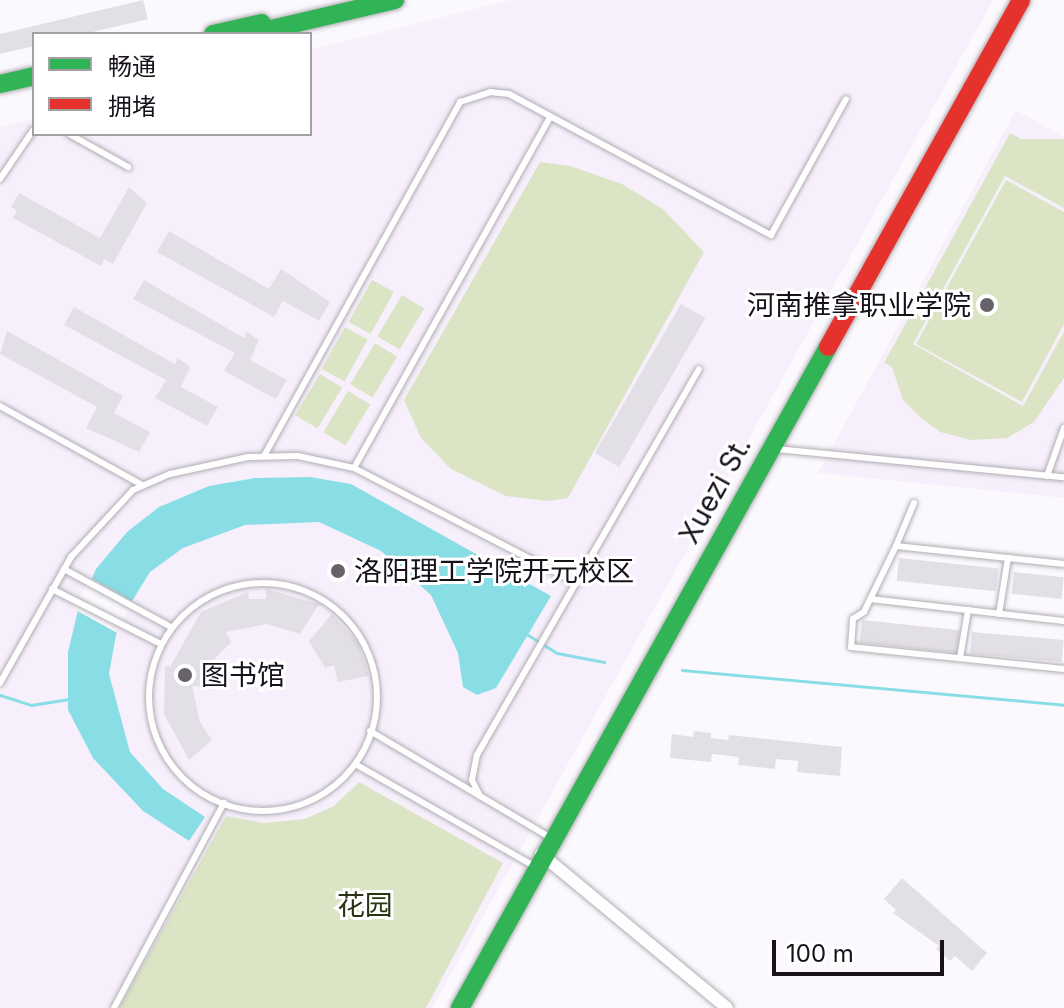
<!DOCTYPE html>
<meta charset="utf-8">
<style>
body{margin:0}
#map{position:relative;width:1064px;height:1008px;overflow:hidden;background:#fbf9fd;font-family:Inter,"Noto Sans SC",sans-serif}
div>[style]{position:absolute}
.built>*{inset:0;background:#f7f0fc}
.green>*{inset:0;background:#dbe5c5;transform-origin:0 0}
.water>*{inset:0;background:#89dee6}
.pier>*{inset:0;background:#fbf9fd;transform-origin:0 0}
.stream>*{height:3px;margin:-1.5px;padding:0 1.5px;transform-origin:1.5px;border-radius:1.5px;background:#89dee6}
.building>*{inset:0;background:#e3dfe6;transform-origin:0 0}
.roads{filter:drop-shadow(0 0 2px #b1adb4) drop-shadow(0 0 2px #b1adb4)}
.lane>*{height:6px;margin:-3px;padding:0 3px;transform-origin:3px;border-radius:3px;background:#fefeff}
.lane>.ring{margin:-3px;padding:0;box-sizing:content-box;background:none;border:6px solid #fefeff;border-radius:50%}
.street>*{height:12px;margin:-6px;padding:0 6px;transform-origin:6px;border-radius:6px;background:#fefeff}
.fast>*{height:18px;margin:-9px;padding:0 9px;transform-origin:9px;border-radius:9px;background:#30b455}
.jam>*{height:18px;margin:-9px;padding:0 9px;transform-origin:9px;border-radius:9px;background:#e5322d}
.dots>*{width:22px;height:22px;translate:-50% -50%;box-sizing:border-box;border:4px solid #fff;border-radius:50%}
span{translate:-50% -50%;white-space:nowrap;text-align:center;line-height:1.15;-webkit-text-stroke:6px #fff;paint-order:stroke}
.poi-label{font-size:28px;color:#17111a}
.right{translate:-100% -50%;text-align:right}
.left{translate:0 -50%;text-align:left}
.street-label{font-size:28px;color:#17111a}
.park-label{font-size:28px;color:#2a3513}
.legend{position:absolute;left:32px;top:32px;width:280px;height:104px;box-sizing:border-box;background:#fff;border:2px solid #a2a0a3;margin:0;padding:10px 14px;list-style:none;font-size:24px;color:#17111a}
.legend li{display:flex;align-items:center;gap:16px;height:40px}
.legend b{width:40px;border:2px solid #a2a0a3}
.scale{position:absolute;left:772px;top:940px;width:172px;height:36px;box-sizing:border-box;border:4px solid #17111a;border-top:0;padding-left:10px;font-size:24px;line-height:28px;white-space:nowrap;color:#17111a;-webkit-text-stroke:6px #fff;paint-order:stroke}
</style>
<div id="map">
<div class="built">
<div style="clip-path:polygon(511px 0,993px 0,432px 1008px,0 1008px,0 127px,34px 119px,34px 134px,310px 134px,310px 50px)"></div>
<div style="clip-path:polygon(1016px 110px,1064px 137px,1064px 498px,818px 473px)"></div>
</div>
<div class="green">
<div style="clip-path:polygon(1010px 133px,1021px 139px,1064px 139px,1064px 208px,1005px 176px,913px 344px,1023px 406px,1064px 332px,1064px 378px,1034px 422px,1007px 438px,971px 440px,940px 432px,921px 418px,903px 400px,892px 367px,884px 363px)"></div>
<div style="clip-path:polygon(540px 162px,570px 166px,622px 184px,663px 209px,704px 252px,568px 498px,548px 501px,506px 496px,451px 469px,421px 438px,404px 400px)"></div>
<div style="clip-path:polygon(1006px 180px,1064px 212px,1064px 324px,1022px 402px,916px 344px)"></div>
<div style="left:372px;top:280px;width:25px;height:48px;rotate:29deg"></div>
<div style="left:402px;top:295px;width:26px;height:48px;rotate:31deg"></div>
<div style="left:345px;top:327px;width:26px;height:48px;rotate:29deg"></div>
<div style="left:375px;top:343px;width:26px;height:48px;rotate:31deg"></div>
<div style="left:320px;top:374px;width:26px;height:48px;rotate:31deg"></div>
<div style="left:348px;top:391px;width:26px;height:48px;rotate:31deg"></div>
<div style="clip-path:polygon(359px 782px,503px 863px,426px 1008px,119px 1008px,226px 816px,264px 823px,305px 819px,334px 806px)"></div>
</div>
<div class="water">
<div style="clip-path:polygon(310px 477px,351px 484px,551px 596px,496px 688px,477px 695px,463px 687px,458px 653px,431px 595px,381px 551px,319px 522px,245px 525px,183px 548px,150px 572px,118px 624px,109px 674px,130px 752px,163px 789px,205px 817px,189px 841px,143px 811px,93px 758px,68px 710px,68px 652px,78px 610px,96px 569px,127px 532px,159px 507px,209px 486px,255px 478px)"></div>
</div>
<div class="pier">
<div style="left:90px;top:578px;width:49px;height:35px;rotate:29deg"></div>
</div>
<div class="stream">
<div style="left:528px;top:635px;width:34px;rotate:32deg"></div>
<div style="left:557px;top:653px;width:48px;rotate:10.8deg"></div>
<div style="left:682px;top:670px;width:384px;rotate:5.2deg"></div>
<div style="left:0;top:695px;width:33px;rotate:18deg"></div>
<div style="left:31px;top:705px;width:37px;rotate:-9deg"></div>
</div>
<div class="building">
<div style="clip-path:polygon(143px 0,148px 19px,84px 34px,34px 34px,34px 46px,0 54px,0 34px)"></div>
<div style="clip-path:polygon(129px 187px,147px 203px,113px 264px,104px 259px,101px 266px,13px 218px,17px 210px,11px 207px,19px 193px,100px 238px)"></div>
<div style="clip-path:polygon(169px 231px,269px 289px,281px 269px,330px 302px,319px 321px,283px 301px,274px 317px,157px 252px)"></div>
<div style="clip-path:polygon(144px 280px,244px 338px,247px 332px,259px 340px,250px 360px,287px 380px,276px 399px,224px 371px,235px 353px,133px 299px)"></div>
<div style="left:681px;top:304px;width:28px;height:172px;rotate:30deg"></div>
<div style="clip-path:polygon(74px 307px,175px 364px,178px 358px,190px 367px,181px 387px,218px 407px,207px 426px,155px 398px,166px 380px,64px 325px)"></div>
<div style="clip-path:polygon(7px 331px,123px 396px,114px 413px,150px 432px,139px 452px,86px 428px,97px 407px,0 354px)"></div>
<div style="left:899px;top:558px;width:100px;height:23px;rotate:6deg"></div>
<div style="left:1014px;top:572px;width:50px;height:22px;rotate:6deg"></div>
<div style="clip-path:polygon(266px 589px,319px 604px,300px 634px,267px 624px,226px 632px,231px 642px,208px 666px,206px 687px,192px 686px,200px 722px,212px 740px,189px 760px,164px 714px,165px 666px,170px 667px,201px 612px,248px 592px,249px 599px,266px 599px)"></div>
<div style="clip-path:polygon(332px 614px,358px 643px,369px 676px,338px 682px,334px 665px,325px 668px,309px 641px)"></div>
<div style="left:862px;top:620px;width:98px;height:23px;rotate:6deg"></div>
<div style="left:972px;top:632px;width:92px;height:22px;rotate:5deg"></div>
<div style="clip-path:polygon(694px 731px,711px 733px,711px 738px,728px 740px,729px 735px,842px 747px,840px 776px,797px 772px,798px 761px,776px 759px,775px 769px,738px 765px,739px 757px,712px 754px,711px 762px,670px 758px,672px 734px,693px 737px)"></div>
<div style="clip-path:polygon(902px 878px,987px 953px,972px 971px,955px 956px,950px 961px,936px 949px,939px 946px,893px 913px,896px 910px,884px 899px)"></div>
</div>
<div class="roads">
<div class="lane">
<div style="left:69px;top:134px;width:68px;rotate:29.2deg"></div>
<div style="left:0;top:179px;width:60px;rotate:-55.8deg"></div>
<div style="left:0;top:406px;width:162px;rotate:29.1deg"></div>
<div style="left:776px;top:449px;width:289px;rotate:5.6deg"></div>
<div style="left:264px;top:456px;width:405px;rotate:-61deg"></div>
<div style="left:460px;top:102px;width:32px;rotate:-18deg"></div>
<div style="left:490px;top:92px;width:19px;rotate:6deg"></div>
<div style="left:509px;top:94px;width:298px;rotate:28.3deg"></div>
<div style="left:771px;top:235px;width:155px;rotate:-61.1deg"></div>
<div style="left:354px;top:468px;width:402px;rotate:-60.8deg"></div>
<div style="left:1047px;top:476px;width:51px;rotate:-70.5deg"></div>
<div style="left:914px;top:503px;width:47px;rotate:112.7deg"></div>
<div style="left:896px;top:546px;width:169px;rotate:6.1deg"></div>
<div style="left:896px;top:546px;width:73px;rotate:115.9deg"></div>
<div style="left:864px;top:612px;width:13px;rotate:148deg"></div>
<div style="left:853px;top:619px;width:28px;rotate:94deg"></div>
<div style="left:851px;top:647px;width:214px;rotate:5.9deg"></div>
<div style="left:64px;top:569px;width:122px;rotate:28.5deg"></div>
<div class="ring" style="left:149px;top:583px;width:222px;height:222px"></div>
<div style="left:52px;top:589px;width:122px;rotate:26.8deg"></div>
<div style="left:870px;top:599px;width:195px;rotate:6.5deg"></div>
<div style="left:999px;top:614px;width:57px;rotate:-80.9deg"></div>
<div style="left:960px;top:658px;width:49px;rotate:-80.5deg"></div>
<div style="left:0;top:683px;width:145px;rotate:-60.6deg"></div>
<div style="left:71px;top:557px;width:91px;rotate:-47.2deg"></div>
<div style="left:133px;top:490px;width:40px;rotate:-23.4deg"></div>
<div style="left:170px;top:474px;width:80px;rotate:-12.3deg"></div>
<div style="left:248px;top:457px;width:50px;rotate:-1.1deg"></div>
<div style="left:298px;top:456px;width:57px;rotate:12.1deg"></div>
<div style="left:354px;top:468px;width:251px;rotate:27.3deg"></div>
<div style="left:370px;top:731px;width:210px;rotate:30.6deg"></div>
<div style="left:357px;top:765px;width:204px;rotate:29.7deg"></div>
<div style="left:480px;top:796px;width:18px;rotate:-117deg"></div>
<div style="left:472px;top:780px;width:25px;rotate:-79deg"></div>
<div style="left:477px;top:755px;width:445px;rotate:-60.1deg"></div>
<div style="left:114px;top:1008px;width:233px;rotate:-61.8deg"></div>
</div>
<div class="street">
<div style="left:541px;top:854px;width:241px;rotate:39.6deg"></div>
</div>
<div class="fast">
<div style="left:213px;top:34px;width:50px;rotate:-12.7deg"></div>
<div style="left:250px;top:34px;width:149px;rotate:-13.2deg"></div>
<div style="left:0;top:84px;width:35px;rotate:-13deg"></div>
<div style="left:460px;top:1008px;width:757px;rotate:-60.89deg"></div>
</div>
<div class="jam">
<div style="left:828px;top:347px;width:397px;rotate:-60.9deg"></div>
</div>
</div>
<div class="dots">
<div style="left:987px;top:305px;background:#676269"></div>
<div style="left:338px;top:571px;background:#676269"></div>
<div style="left:185px;top:675px;background:#676269"></div>
</div>
<div class="poi-label">
<span class="right" style="left:971px;top:305px">河南推拿职业学院</span>
<span class="left" style="left:354px;top:571px">洛阳理工学院开元校区</span>
<span class="left" style="left:201px;top:675px">图书馆</span>
</div>
<div class="street-label">
<span style="left:715px;top:490px;rotate:-61deg">Xuezi St.</span>
</div>
<div class="park-label">
<span style="left:365px;top:905px">花园</span>
</div>
<ul class="legend">
<li><b style="height:10px;background:#30b455"></b>畅通</li>
<li><b style="height:10px;background:#e5322d"></b>拥堵</li>
</ul>
<div class="scale">100 m</div>
</div>
